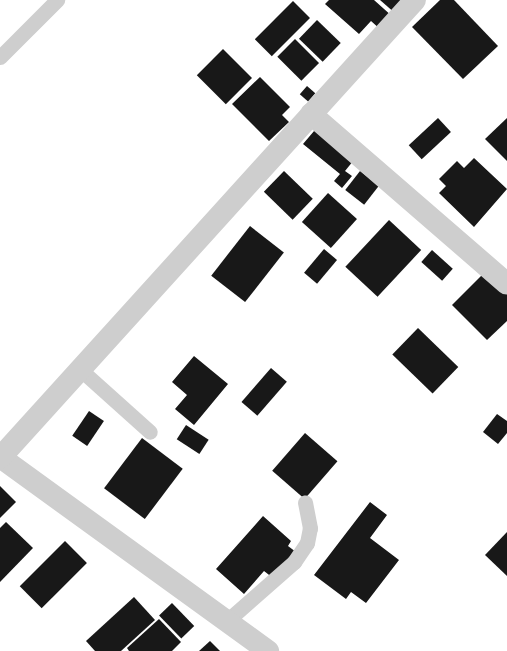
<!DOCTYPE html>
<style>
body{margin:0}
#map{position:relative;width:507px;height:651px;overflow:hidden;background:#fff;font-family:"PT Sans",sans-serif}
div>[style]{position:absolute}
.building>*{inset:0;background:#181818;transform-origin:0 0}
.lane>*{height:15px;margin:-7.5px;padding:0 7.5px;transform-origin:7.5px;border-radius:7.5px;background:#cecece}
.street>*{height:22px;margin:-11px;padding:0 11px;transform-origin:11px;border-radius:11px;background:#cecece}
span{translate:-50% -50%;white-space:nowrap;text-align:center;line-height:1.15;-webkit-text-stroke:4px #fff;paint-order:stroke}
</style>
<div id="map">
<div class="building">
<div style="clip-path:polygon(329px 0,374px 0,393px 17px,381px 30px,371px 21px,359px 34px,325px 4px)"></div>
<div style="clip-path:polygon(380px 0,409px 0,396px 14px)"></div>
<div style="clip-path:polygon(440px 0,454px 0,498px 46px,463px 79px,412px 27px)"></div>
<div style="left:293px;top:1px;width:24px;height:54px;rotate:45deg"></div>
<div style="left:317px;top:20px;width:33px;height:26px;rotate:44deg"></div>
<div style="left:295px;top:39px;width:34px;height:25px;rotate:45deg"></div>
<div style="left:223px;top:49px;width:41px;height:37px;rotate:45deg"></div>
<div style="clip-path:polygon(260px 77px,290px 107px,282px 115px,289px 122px,269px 141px,232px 104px)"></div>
<div style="left:307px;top:86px;width:11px;height:11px;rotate:41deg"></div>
<div style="left:438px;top:118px;width:19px;height:40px;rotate:47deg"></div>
<div style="clip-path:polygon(507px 118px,507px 161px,485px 139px)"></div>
<div style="clip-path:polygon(320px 124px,358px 155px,345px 171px,352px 176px,342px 188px,334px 181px,340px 174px,303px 144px)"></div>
<div style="clip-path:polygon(474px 158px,507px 189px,474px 227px,439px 193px,446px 186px,439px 179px,457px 161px,464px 168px)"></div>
<div style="left:284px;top:171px;width:40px;height:29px;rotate:44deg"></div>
<div style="left:360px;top:171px;width:24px;height:24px;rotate:38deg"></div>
<div style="left:328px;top:193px;width:39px;height:39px;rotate:42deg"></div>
<div style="left:389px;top:220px;width:44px;height:64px;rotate:43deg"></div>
<div style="left:250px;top:226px;width:43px;height:63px;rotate:38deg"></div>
<div style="left:324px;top:249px;width:17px;height:31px;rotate:40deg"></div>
<div style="left:432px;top:250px;width:28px;height:16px;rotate:42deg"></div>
<div style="clip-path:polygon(487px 270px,507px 290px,507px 321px,487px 340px,452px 305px)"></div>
<div style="left:418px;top:328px;width:56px;height:37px;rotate:44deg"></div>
<div style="clip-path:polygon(194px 356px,228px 384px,194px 425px,175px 409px,187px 395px,172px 382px)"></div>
<div style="left:271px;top:368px;width:21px;height:45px;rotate:41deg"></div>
<div style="left:89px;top:411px;width:18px;height:30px;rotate:34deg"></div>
<div style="clip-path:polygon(497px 414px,507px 421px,507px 433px,498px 444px,483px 432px)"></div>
<div style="left:186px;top:425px;width:27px;height:17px;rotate:33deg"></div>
<div style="left:305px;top:433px;width:43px;height:50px;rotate:41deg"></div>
<div style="left:142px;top:438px;width:51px;height:63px;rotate:37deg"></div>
<div style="clip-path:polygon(0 486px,16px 502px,0 518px)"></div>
<div style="clip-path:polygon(370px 502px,387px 515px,370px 538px,399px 560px,366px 603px,351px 592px,346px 599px,314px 575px)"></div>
<div style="clip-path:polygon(263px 516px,291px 541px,288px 546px,296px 552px,273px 578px,264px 571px,244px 594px,216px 569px)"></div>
<div style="clip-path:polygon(6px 522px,33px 548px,0 582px,0 528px)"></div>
<div style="clip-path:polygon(507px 532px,507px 576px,485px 555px)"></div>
<div style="left:65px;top:541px;width:31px;height:64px;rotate:45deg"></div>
<div style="clip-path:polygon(134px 597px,155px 620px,121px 651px,95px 651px,86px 641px)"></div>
<div style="left:172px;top:603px;width:32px;height:18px;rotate:46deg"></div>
<div style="clip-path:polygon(159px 619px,181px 642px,172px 651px,129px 651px,127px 648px)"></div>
<div style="clip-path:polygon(210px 641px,220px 651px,199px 651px)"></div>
</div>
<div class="lane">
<div style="left:0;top:57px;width:81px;rotate:-45deg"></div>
<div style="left:82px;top:371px;width:91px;rotate:41.9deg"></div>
<div style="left:228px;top:620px;width:88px;rotate:-41.3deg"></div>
<div style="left:294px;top:562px;width:23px;rotate:-56deg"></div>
<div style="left:307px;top:543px;width:15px;rotate:-79deg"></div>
<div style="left:310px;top:528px;width:26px;rotate:-101deg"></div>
</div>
<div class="street">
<div style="left:311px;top:114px;width:259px;rotate:40.9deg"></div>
<div style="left:0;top:457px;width:331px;rotate:35.9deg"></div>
<div style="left:0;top:458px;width:618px;rotate:-47.82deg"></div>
</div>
</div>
